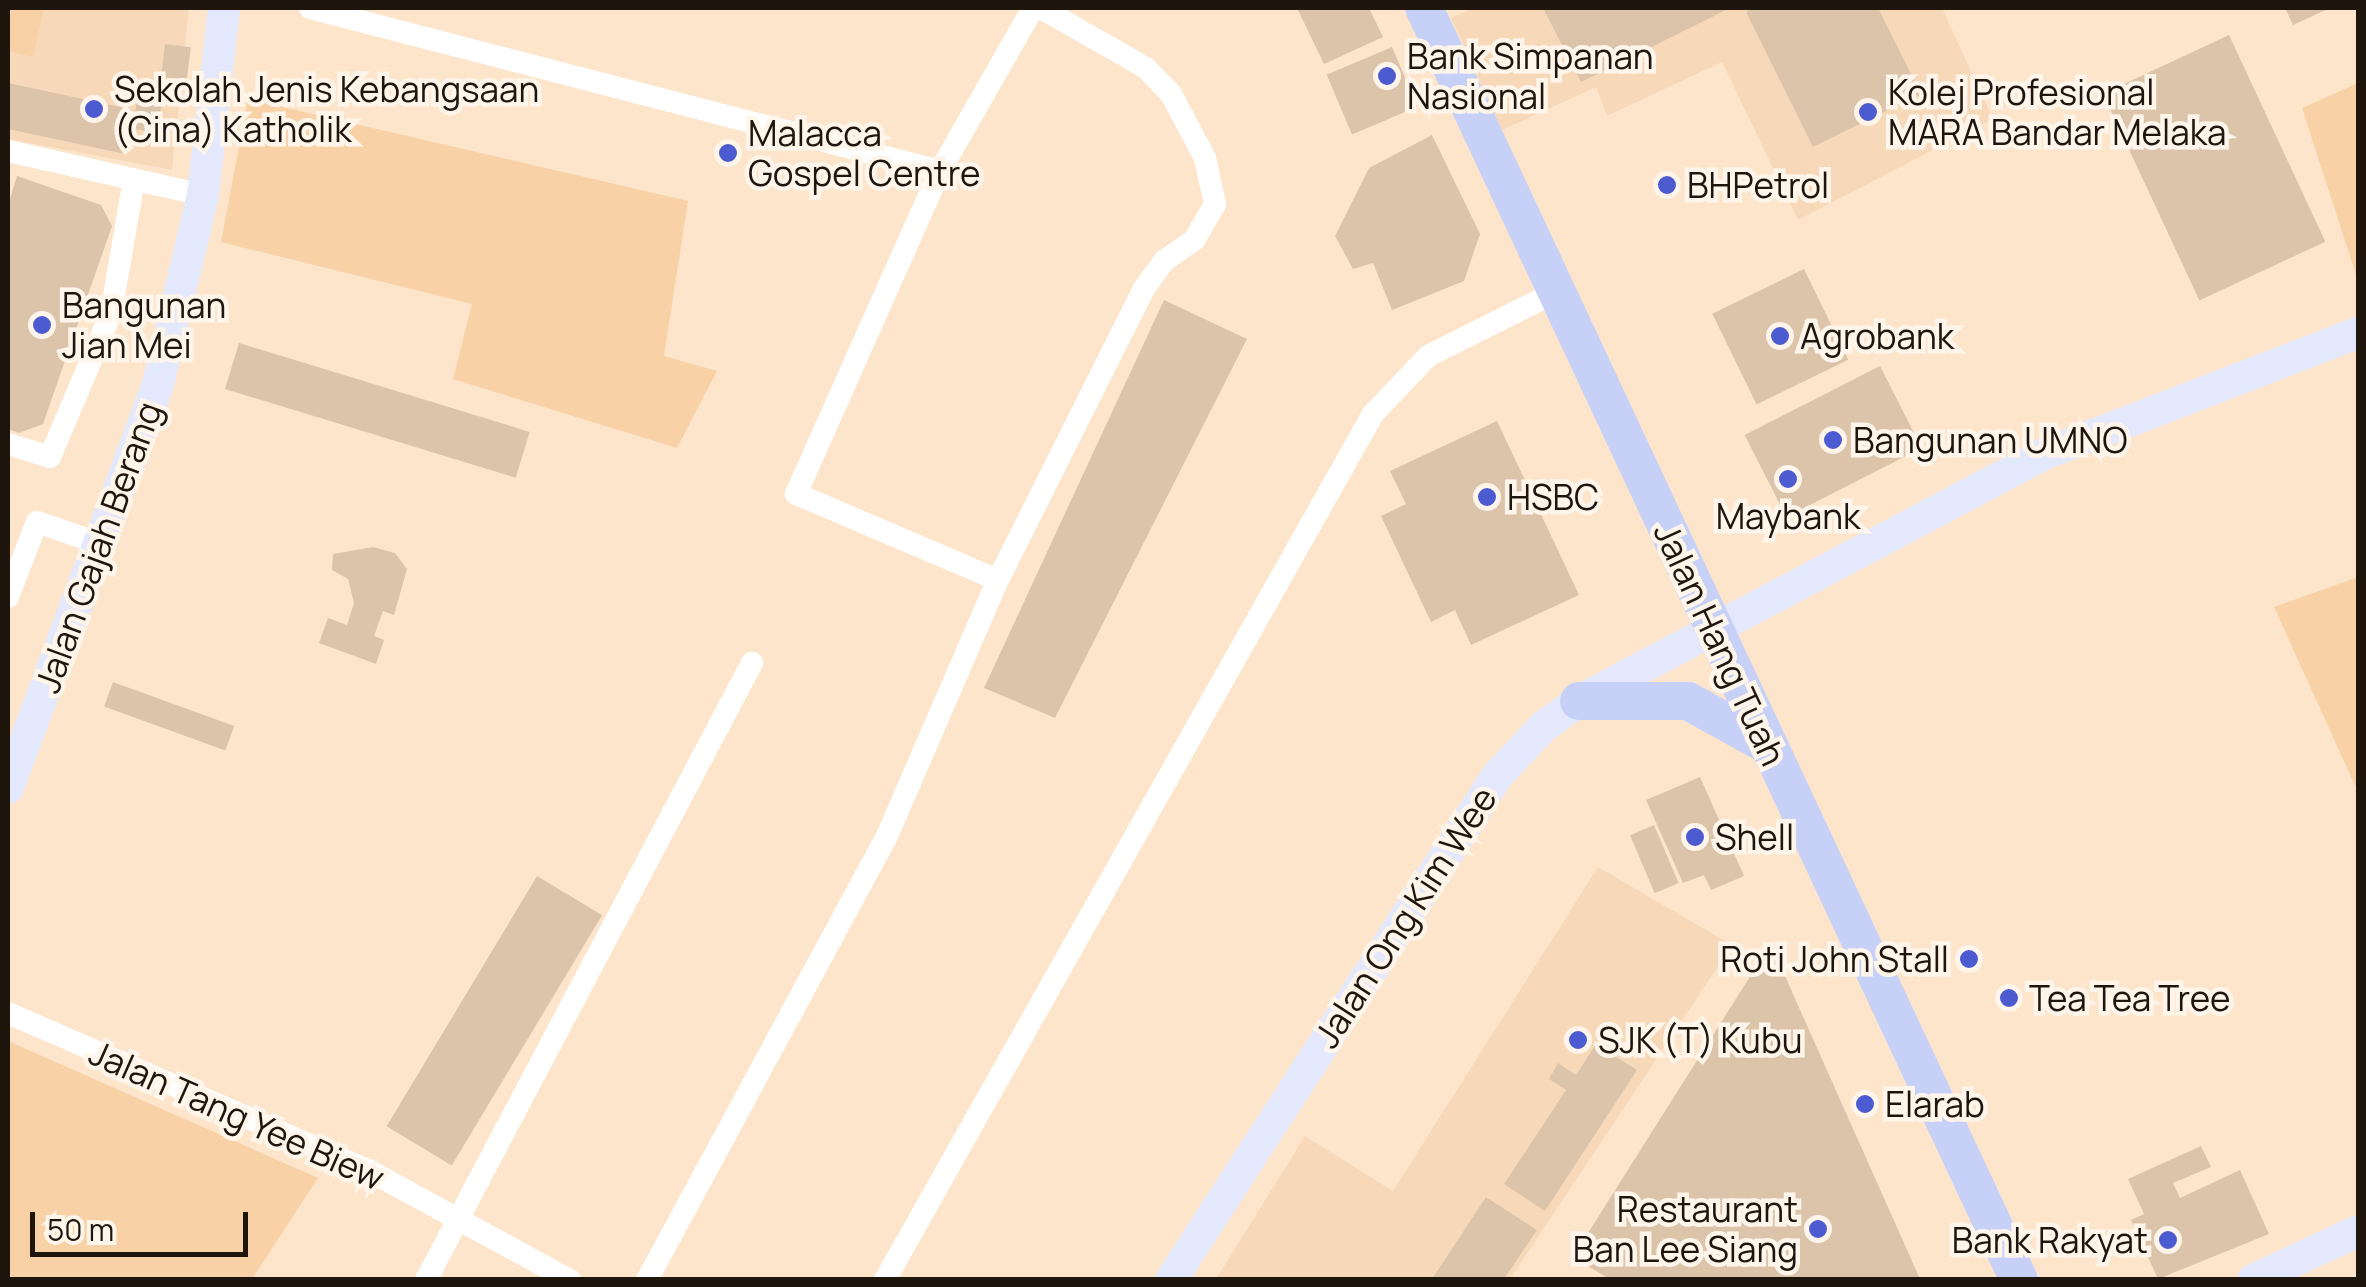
<!DOCTYPE html>
<style>
body{margin:0}
#map{position:relative;width:2366px;height:1287px;overflow:hidden;background:#fde5cb;font-family:Manrope,sans-serif}
div>[style]{position:absolute}
.built>*{inset:0;background:#f7d9b9}
.green>*{inset:0;background:#f8d1a7}
.building>*{inset:0;background:#dcc4ab;transform-origin:0 0}
.street>*{height:22px;margin:-11px;padding:0 11px;transform-origin:11px;border-radius:11px;background:#fff}
.secondary>*{height:32px;margin:-16px;padding:0 16px;transform-origin:16px;border-radius:16px;background:#e3e8fc}
.primary>*{height:38px;margin:-19px;padding:0 19px;transform-origin:19px;border-radius:19px;background:#c7d1f8}
.dots>*{width:28px;height:28px;translate:-50% -50%;box-sizing:border-box;border:5px solid #fff5ea;border-radius:50%}
span{translate:-50% -50%;white-space:nowrap;text-align:center;line-height:1.15;-webkit-text-stroke:9px #fff5ea;paint-order:stroke}
.poi-label{font-size:35px;color:#1e150c}
.left{translate:0 -50%;text-align:left}
.right{translate:-100% -50%;text-align:right}
.street-label{font-size:35px;color:#1e150c}
.frame{position:absolute;inset:0;border:10px solid #1e150c;pointer-events:none}
.scale{position:absolute;left:30px;top:1212px;width:218px;height:45px;box-sizing:border-box;border:5px solid #1e150c;border-top:0;padding-left:12px;font-size:30px;line-height:35px;white-space:nowrap;color:#1e150c;-webkit-text-stroke:8px #fff5ea;paint-order:stroke}
</style>
<div id="map">
<div class="built">
<div style="clip-path:polygon(8px 8px,189px 8px,172px 170px,8px 139px)"></div>
<div style="clip-path:polygon(1473px 8px,1942px 8px,1993px 119px,1798px 220px,1722px 62px,1607px 116px,1596px 87px,1502px 130px,1451px 18px)"></div>
<div style="clip-path:polygon(1598px 867px,1732px 945px,1510px 1279px,1216px 1279px,1305px 1136px,1393px 1191px)"></div>
</div>
<div class="green">
<div style="clip-path:polygon(8px 8px,44px 8px,33px 57px,8px 51px)"></div>
<div style="clip-path:polygon(2358px 83px,2358px 281px,2302px 108px)"></div>
<div style="clip-path:polygon(248px 99px,688px 201px,664px 356px,717px 371px,677px 448px,453px 379px,472px 304px,221px 242px)"></div>
<div style="clip-path:polygon(2358px 577px,2358px 792px,2274px 607px)"></div>
<div style="clip-path:polygon(8px 1041px,318px 1178px,252px 1279px,8px 1279px)"></div>
</div>
<div class="building">
<div style="clip-path:polygon(1297px 8px,1369px 8px,1383px 37px,1324px 64px)"></div>
<div style="clip-path:polygon(1543px 8px,1730px 8px,1581px 82px)"></div>
<div style="clip-path:polygon(1754px 8px,1878px 8px,1921px 94px,1813px 147px,1746px 12px)"></div>
<div style="clip-path:polygon(2285px 8px,2330px 8px,2293px 25px)"></div>
<div style="left:2229px;top:35px;width:228px;height:139px;rotate:65deg"></div>
<div style="left:165px;top:44px;width:26px;height:33px;rotate:7deg"></div>
<div style="left:1392px;top:47px;width:65px;height:71px;rotate:67deg"></div>
<div style="left:8px;top:83px;width:127px;height:45px;rotate:12deg"></div>
<div style="left:137px;top:101px;width:25px;height:28px;rotate:9deg"></div>
<div style="clip-path:polygon(1432px 135px,1480px 234px,1464px 281px,1392px 310px,1373px 263px,1353px 269px,1335px 236px,1369px 168px)"></div>
<div style="clip-path:polygon(17px 176px,101px 205px,112px 226px,43px 424px,19px 433px,8px 429px,8px 205px)"></div>
<div style="left:1804px;top:269px;width:101px;height:102px;rotate:64deg"></div>
<div style="clip-path:polygon(1164px 300px,1247px 339px,1055px 718px,984px 688px)"></div>
<div style="left:239px;top:343px;width:304px;height:48px;rotate:17deg"></div>
<div style="left:1880px;top:366px;width:92px;height:152px;rotate:63deg"></div>
<div style="clip-path:polygon(1497px 421px,1579px 595px,1471px 645px,1455px 610px,1431px 622px,1381px 516px,1406px 504px,1390px 471px)"></div>
<div style="clip-path:polygon(373px 547px,395px 553px,407px 569px,394px 615px,383px 611px,374px 636px,384px 640px,376px 664px,319px 643px,328px 618px,347px 625px,354px 603px,348px 579px,332px 570px,333px 554px)"></div>
<div style="left:113px;top:682px;width:129px;height:26px;rotate:20deg"></div>
<div style="clip-path:polygon(1700px 777px,1744px 876px,1711px 890px,1704px 875px,1683px 883px,1646px 800px)"></div>
<div style="left:1654px;top:825px;width:63px;height:26px;rotate:67deg"></div>
<div style="left:537px;top:876px;width:76px;height:292px;rotate:31deg"></div>
<div style="clip-path:polygon(1763px 956px,1777px 958px,1920px 1279px,1609px 1279px,1588px 1266px,1588px 1233px)"></div>
<div style="clip-path:polygon(1596px 1044px,1637px 1070px,1545px 1211px,1504px 1184px,1566px 1090px,1549px 1079px,1558px 1063px,1576px 1075px)"></div>
<div style="clip-path:polygon(2201px 1146px,2211px 1167px,2173px 1183px,2180px 1198px,2240px 1170px,2269px 1234px,2158px 1279px,2131px 1220px,2144px 1214px,2128px 1179px)"></div>
<div style="clip-path:polygon(1486px 1197px,1537px 1230px,1504px 1279px,1432px 1279px)"></div>
</div>
<div class="street">
<div style="left:310px;top:8px;width:651px;rotate:14.51deg"></div>
<div style="left:8px;top:151px;width:200px;rotate:12.7deg"></div>
<div style="left:8px;top:444px;width:44px;rotate:17.2deg"></div>
<div style="left:50px;top:457px;width:156px;rotate:-67deg"></div>
<div style="left:111px;top:313px;width:135px;rotate:-80.2deg"></div>
<div style="left:998px;top:580px;width:220px;rotate:-156.9deg"></div>
<div style="left:796px;top:494px;width:354px;rotate:-66deg"></div>
<div style="left:940px;top:171px;width:188px;rotate:-60.3deg"></div>
<div style="left:8px;top:597px;width:80px;rotate:-68.9deg"></div>
<div style="left:37px;top:522px;width:68px;rotate:19deg"></div>
<div style="left:8px;top:1013px;width:393px;rotate:23.6deg"></div>
<div style="left:368px;top:1170px;width:230px;rotate:28.6deg"></div>
<div style="left:426px;top:1280px;width:698px;rotate:-62.15deg"></div>
<div style="left:647px;top:1280px;width:505px;rotate:-61.61deg"></div>
<div style="left:887px;top:836px;width:279px;rotate:-66.6deg"></div>
<div style="left:998px;top:580px;width:324px;rotate:-63.4deg"></div>
<div style="left:1143px;top:290px;width:36px;rotate:-54deg"></div>
<div style="left:1164px;top:261px;width:38px;rotate:-35deg"></div>
<div style="left:1195px;top:239px;width:40px;rotate:-60.3deg"></div>
<div style="left:1215px;top:204px;width:47px;rotate:-102.3deg"></div>
<div style="left:1205px;top:158px;width:72px;rotate:-118deg"></div>
<div style="left:1171px;top:94px;width:36px;rotate:-134deg"></div>
<div style="left:1146px;top:68px;width:121px;rotate:-150.3deg"></div>
<div style="left:885px;top:1280px;width:994px;rotate:-60.6deg"></div>
<div style="left:1373px;top:414px;width:80px;rotate:-46.5deg"></div>
<div style="left:1428px;top:356px;width:148px;rotate:-26.6deg"></div>
</div>
<div class="secondary">
<div style="left:8px;top:788px;width:431px;rotate:-69.6deg"></div>
<div style="left:158px;top:384px;width:194px;rotate:-76.6deg"></div>
<div style="left:203px;top:195px;width:188px;rotate:-83.6deg"></div>
<div style="left:1171px;top:1280px;width:600px;rotate:-57.1deg"></div>
<div style="left:1497px;top:776px;width:67px;rotate:-46.8deg"></div>
<div style="left:1543px;top:727px;width:44px;rotate:-35.8deg"></div>
<div style="left:1579px;top:701px;width:527px;rotate:-27.98deg"></div>
<div style="left:2044px;top:454px;width:337px;rotate:-21.1deg"></div>
<div style="left:2253px;top:1280px;width:116px;rotate:-25deg"></div>
</div>
<div class="primary">
<div style="left:1424px;top:8px;width:1404px;rotate:64.93deg"></div>
<div style="left:1579px;top:701px;width:109px"></div>
<div style="left:1688px;top:701px;width:87px;rotate:28.9deg"></div>
</div>
<div class="dots">
<div style="left:1387px;top:76px;background:#4c5bd0"></div>
<div style="left:94px;top:109px;background:#4c5bd0"></div>
<div style="left:1868px;top:112px;background:#4c5bd0"></div>
<div style="left:728px;top:153px;background:#4c5bd0"></div>
<div style="left:1667px;top:185px;background:#4c5bd0"></div>
<div style="left:42px;top:325px;background:#4c5bd0"></div>
<div style="left:1780px;top:336px;background:#4c5bd0"></div>
<div style="left:1833px;top:440px;background:#4c5bd0"></div>
<div style="left:1788px;top:479px;background:#4c5bd0"></div>
<div style="left:1487px;top:497px;background:#4c5bd0"></div>
<div style="left:1695px;top:837px;background:#4c5bd0"></div>
<div style="left:1969px;top:959px;background:#4c5bd0"></div>
<div style="left:2009px;top:998px;background:#4c5bd0"></div>
<div style="left:1578px;top:1040px;background:#4c5bd0"></div>
<div style="left:1865px;top:1104px;background:#4c5bd0"></div>
<div style="left:1818px;top:1229px;background:#4c5bd0"></div>
<div style="left:2168px;top:1240px;background:#4c5bd0"></div>
</div>
<div class="poi-label">
<span class="left" style="left:1407px;top:76px">Bank Simpanan<br>Nasional</span>
<span class="left" style="left:114px;top:109px">Sekolah Jenis Kebangsaan<br>(Cina) Katholik</span>
<span class="left" style="left:1888px;top:112px">Kolej Profesional<br>MARA Bandar Melaka</span>
<span class="left" style="left:748px;top:153px">Malacca<br>Gospel Centre</span>
<span class="left" style="left:1687px;top:185px">BHPetrol</span>
<span class="left" style="left:62px;top:325px">Bangunan<br>Jian Mei</span>
<span class="left" style="left:1800px;top:336px">Agrobank</span>
<span class="left" style="left:1853px;top:440px">Bangunan UMNO</span>
<span class="left" style="left:1507px;top:497px">HSBC</span>
<span style="left:1788px;top:516px">Maybank</span>
<span class="left" style="left:1715px;top:837px">Shell</span>
<span class="right" style="left:1949px;top:959px">Roti John Stall</span>
<span class="left" style="left:2029px;top:998px">Tea Tea Tree</span>
<span class="left" style="left:1598px;top:1040px">SJK (T) Kubu</span>
<span class="left" style="left:1885px;top:1104px">Elarab</span>
<span class="right" style="left:1798px;top:1229px">Restaurant<br>Ban Lee Siang</span>
<span class="right" style="left:2148px;top:1240px">Bank Rakyat</span>
</div>
<div class="street-label">
<span style="left:98px;top:547px;rotate:-70deg">Jalan Gajah Berang</span>
<span style="left:1720px;top:644px;rotate:65deg">Jalan Hang Tuah</span>
<span style="left:1405px;top:917px;rotate:-57deg">Jalan Ong Kim Wee</span>
<span style="left:237px;top:1115px;rotate:24deg">Jalan Tang Yee Biew</span>
</div>
<div class="frame"></div>
<div class="scale">50 m</div>
</div>
